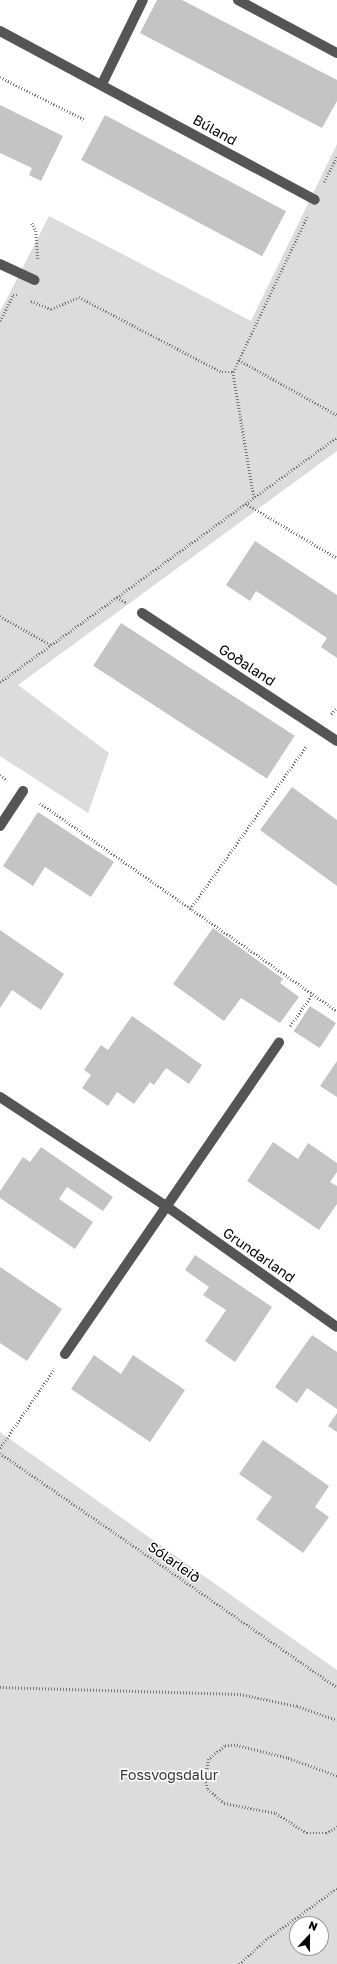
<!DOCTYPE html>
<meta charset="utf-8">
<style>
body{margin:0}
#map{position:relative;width:337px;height:1964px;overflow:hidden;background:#fff;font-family:"Golos Text",sans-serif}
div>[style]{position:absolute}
.green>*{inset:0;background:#dcdcdc}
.building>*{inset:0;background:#c4c4c4;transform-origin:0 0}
.path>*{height:2.5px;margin-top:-1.25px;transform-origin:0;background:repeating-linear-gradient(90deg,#777 0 1px,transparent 0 3px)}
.minor>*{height:10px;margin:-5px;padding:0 5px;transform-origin:5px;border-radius:5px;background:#555}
span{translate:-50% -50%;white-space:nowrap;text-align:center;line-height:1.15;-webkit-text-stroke:3px #fff;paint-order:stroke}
.street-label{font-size:14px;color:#000}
.park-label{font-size:14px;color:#333}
.north{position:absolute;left:289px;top:1916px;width:40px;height:40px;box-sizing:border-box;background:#fff;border:1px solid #999;border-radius:50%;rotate:22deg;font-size:11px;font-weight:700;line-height:16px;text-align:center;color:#000}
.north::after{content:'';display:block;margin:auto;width:14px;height:18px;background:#000;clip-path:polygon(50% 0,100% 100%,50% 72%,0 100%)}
</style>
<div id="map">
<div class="green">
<div style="clip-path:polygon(337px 144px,337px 451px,18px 685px,109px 753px,88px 813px,0 756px,0 312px,49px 216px,251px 321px)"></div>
<div style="clip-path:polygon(evenodd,0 1432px,337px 1670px,337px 1964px,0 1964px,0 1432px,297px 1924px,321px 1924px,321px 1948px,297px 1948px,297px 1924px)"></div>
</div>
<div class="building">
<div style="clip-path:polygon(157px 0,182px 0,337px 80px,337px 101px,322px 128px,140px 33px)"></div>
<div style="clip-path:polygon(0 105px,63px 136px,41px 181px,29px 175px,32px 168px,0 153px)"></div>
<div style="left:105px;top:115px;width:205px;height:51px;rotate:28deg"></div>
<div style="clip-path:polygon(255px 541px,337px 595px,337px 658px,321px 647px,327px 638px,291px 614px,256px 591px,250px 601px,226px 585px)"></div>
<div style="left:121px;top:623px;width:207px;height:51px;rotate:33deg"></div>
<div style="clip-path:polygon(292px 787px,337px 820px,337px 886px,260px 830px)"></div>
<div style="clip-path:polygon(38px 812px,114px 862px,91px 897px,45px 867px,33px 886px,3px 866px)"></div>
<div style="clip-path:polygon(213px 928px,283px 979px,280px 983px,299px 997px,280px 1023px,241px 998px,224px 1021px,173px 984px)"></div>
<div style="clip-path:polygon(0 930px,64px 974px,41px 1010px,12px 990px,0 1008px)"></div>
<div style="left:310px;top:1006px;width:31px;height:30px;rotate:33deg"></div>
<div style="clip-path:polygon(132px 1016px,202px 1065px,189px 1084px,166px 1068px,154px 1085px,150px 1082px,134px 1104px,117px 1092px,108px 1106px,82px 1088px,91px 1075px,84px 1070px,101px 1045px,108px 1050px)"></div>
<div style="clip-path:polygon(337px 1061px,337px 1097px,320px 1086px)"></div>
<div style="clip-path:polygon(273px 1142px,298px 1159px,308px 1143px,337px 1163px,337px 1172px,330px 1182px,337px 1186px,337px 1204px,319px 1230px,247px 1181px)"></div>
<div style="clip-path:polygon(41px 1147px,113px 1197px,103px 1211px,67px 1187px,59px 1199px,93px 1222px,75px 1249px,0 1198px,0 1191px,23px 1157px,30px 1162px)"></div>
<div style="clip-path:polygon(195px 1255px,272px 1307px,235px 1362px,205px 1341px,226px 1310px,203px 1295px,209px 1287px,185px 1270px)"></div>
<div style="clip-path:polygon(0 1267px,62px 1309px,27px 1361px,0 1343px)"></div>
<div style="clip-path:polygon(312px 1335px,337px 1352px,337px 1409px,307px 1388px,297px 1403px,275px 1387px)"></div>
<div style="clip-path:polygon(94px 1355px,121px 1374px,133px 1355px,185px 1390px,150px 1442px,71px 1389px)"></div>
<div style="clip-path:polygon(337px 1413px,337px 1432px,328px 1426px)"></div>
<div style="clip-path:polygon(263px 1440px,329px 1486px,315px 1507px,329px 1517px,303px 1553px,256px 1519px,272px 1497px,239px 1474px)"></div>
</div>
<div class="path">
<div style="left:0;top:77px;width:94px;rotate:26.6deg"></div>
<div style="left:324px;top:182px;width:29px;rotate:-63deg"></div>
<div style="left:32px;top:223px;width:9px;rotate:63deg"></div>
<div style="left:36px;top:231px;width:28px;rotate:86deg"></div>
<div style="left:31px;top:301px;width:22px;rotate:22deg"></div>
<div style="left:51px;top:309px;width:30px;rotate:-23deg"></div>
<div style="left:79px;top:297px;width:161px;rotate:27.7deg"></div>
<div style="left:222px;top:372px;width:11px"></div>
<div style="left:233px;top:372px;width:127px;rotate:80.5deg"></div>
<div style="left:0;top:321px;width:29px;rotate:-63deg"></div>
<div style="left:13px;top:295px;width:4px"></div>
<div style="left:239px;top:360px;width:112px;rotate:29.3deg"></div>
<div style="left:233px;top:372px;width:172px;rotate:-64.5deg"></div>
<div style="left:245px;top:503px;width:107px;rotate:30.9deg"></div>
<div style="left:117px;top:597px;width:12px;rotate:31deg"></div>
<div style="left:0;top:616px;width:59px;rotate:29.6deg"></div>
<div style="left:0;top:682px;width:417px;rotate:-36deg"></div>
<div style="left:331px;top:714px;width:9px;rotate:-49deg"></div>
<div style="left:0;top:775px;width:9px;rotate:32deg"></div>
<div style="left:40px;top:803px;width:363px;rotate:35deg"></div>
<div style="left:190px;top:909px;width:201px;rotate:-54.5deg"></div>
<div style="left:290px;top:1026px;width:39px;rotate:-55deg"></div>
<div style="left:0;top:1448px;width:96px;rotate:-55.6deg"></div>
<div style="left:0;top:1453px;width:410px;rotate:34.8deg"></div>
<div style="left:0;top:1687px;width:240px;rotate:1.7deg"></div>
<div style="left:240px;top:1694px;width:58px;rotate:11.9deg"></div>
<div style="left:297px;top:1706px;width:42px;rotate:19.3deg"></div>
<div style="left:337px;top:1776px;width:53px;rotate:-160.2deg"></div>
<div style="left:287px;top:1758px;width:54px;rotate:-166deg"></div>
<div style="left:235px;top:1745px;width:10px;rotate:174deg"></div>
<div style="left:225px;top:1746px;width:21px;rotate:141deg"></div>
<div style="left:209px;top:1759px;width:20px;rotate:101deg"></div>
<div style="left:205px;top:1779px;width:10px;rotate:73deg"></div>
<div style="left:208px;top:1789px;width:21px;rotate:41deg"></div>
<div style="left:224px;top:1803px;width:53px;rotate:10.9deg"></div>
<div style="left:276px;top:1813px;width:37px;rotate:33deg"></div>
<div style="left:307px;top:1833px;width:19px"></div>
<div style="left:326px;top:1833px;width:13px;rotate:-29deg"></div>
<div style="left:239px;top:1964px;width:39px;rotate:-42deg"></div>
<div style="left:268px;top:1938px;width:85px;rotate:-35.9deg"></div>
</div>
<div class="minor">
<div style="left:238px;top:0;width:112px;rotate:28.2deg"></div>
<div style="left:0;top:31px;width:357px;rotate:28.2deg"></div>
<div style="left:102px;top:84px;width:93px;rotate:-64deg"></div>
<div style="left:0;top:264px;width:38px;rotate:25deg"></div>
<div style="left:142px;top:613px;width:233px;rotate:33.3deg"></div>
<div style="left:0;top:826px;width:42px;rotate:-56.7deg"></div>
<div style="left:0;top:1097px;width:199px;rotate:33.3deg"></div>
<div style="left:166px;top:1206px;width:209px;rotate:35.3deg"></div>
<div style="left:65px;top:1354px;width:378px;rotate:-55.5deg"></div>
</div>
<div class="street-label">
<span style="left:215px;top:130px;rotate:29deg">Búland</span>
<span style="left:247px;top:665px;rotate:33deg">Goðaland</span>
<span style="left:259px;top:1255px;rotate:35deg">Grundarland</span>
<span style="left:174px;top:1562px;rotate:35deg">Sólarleið</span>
</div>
<div class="park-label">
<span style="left:169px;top:1775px">Fossvogsdalur</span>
</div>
<div class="north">N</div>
</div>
